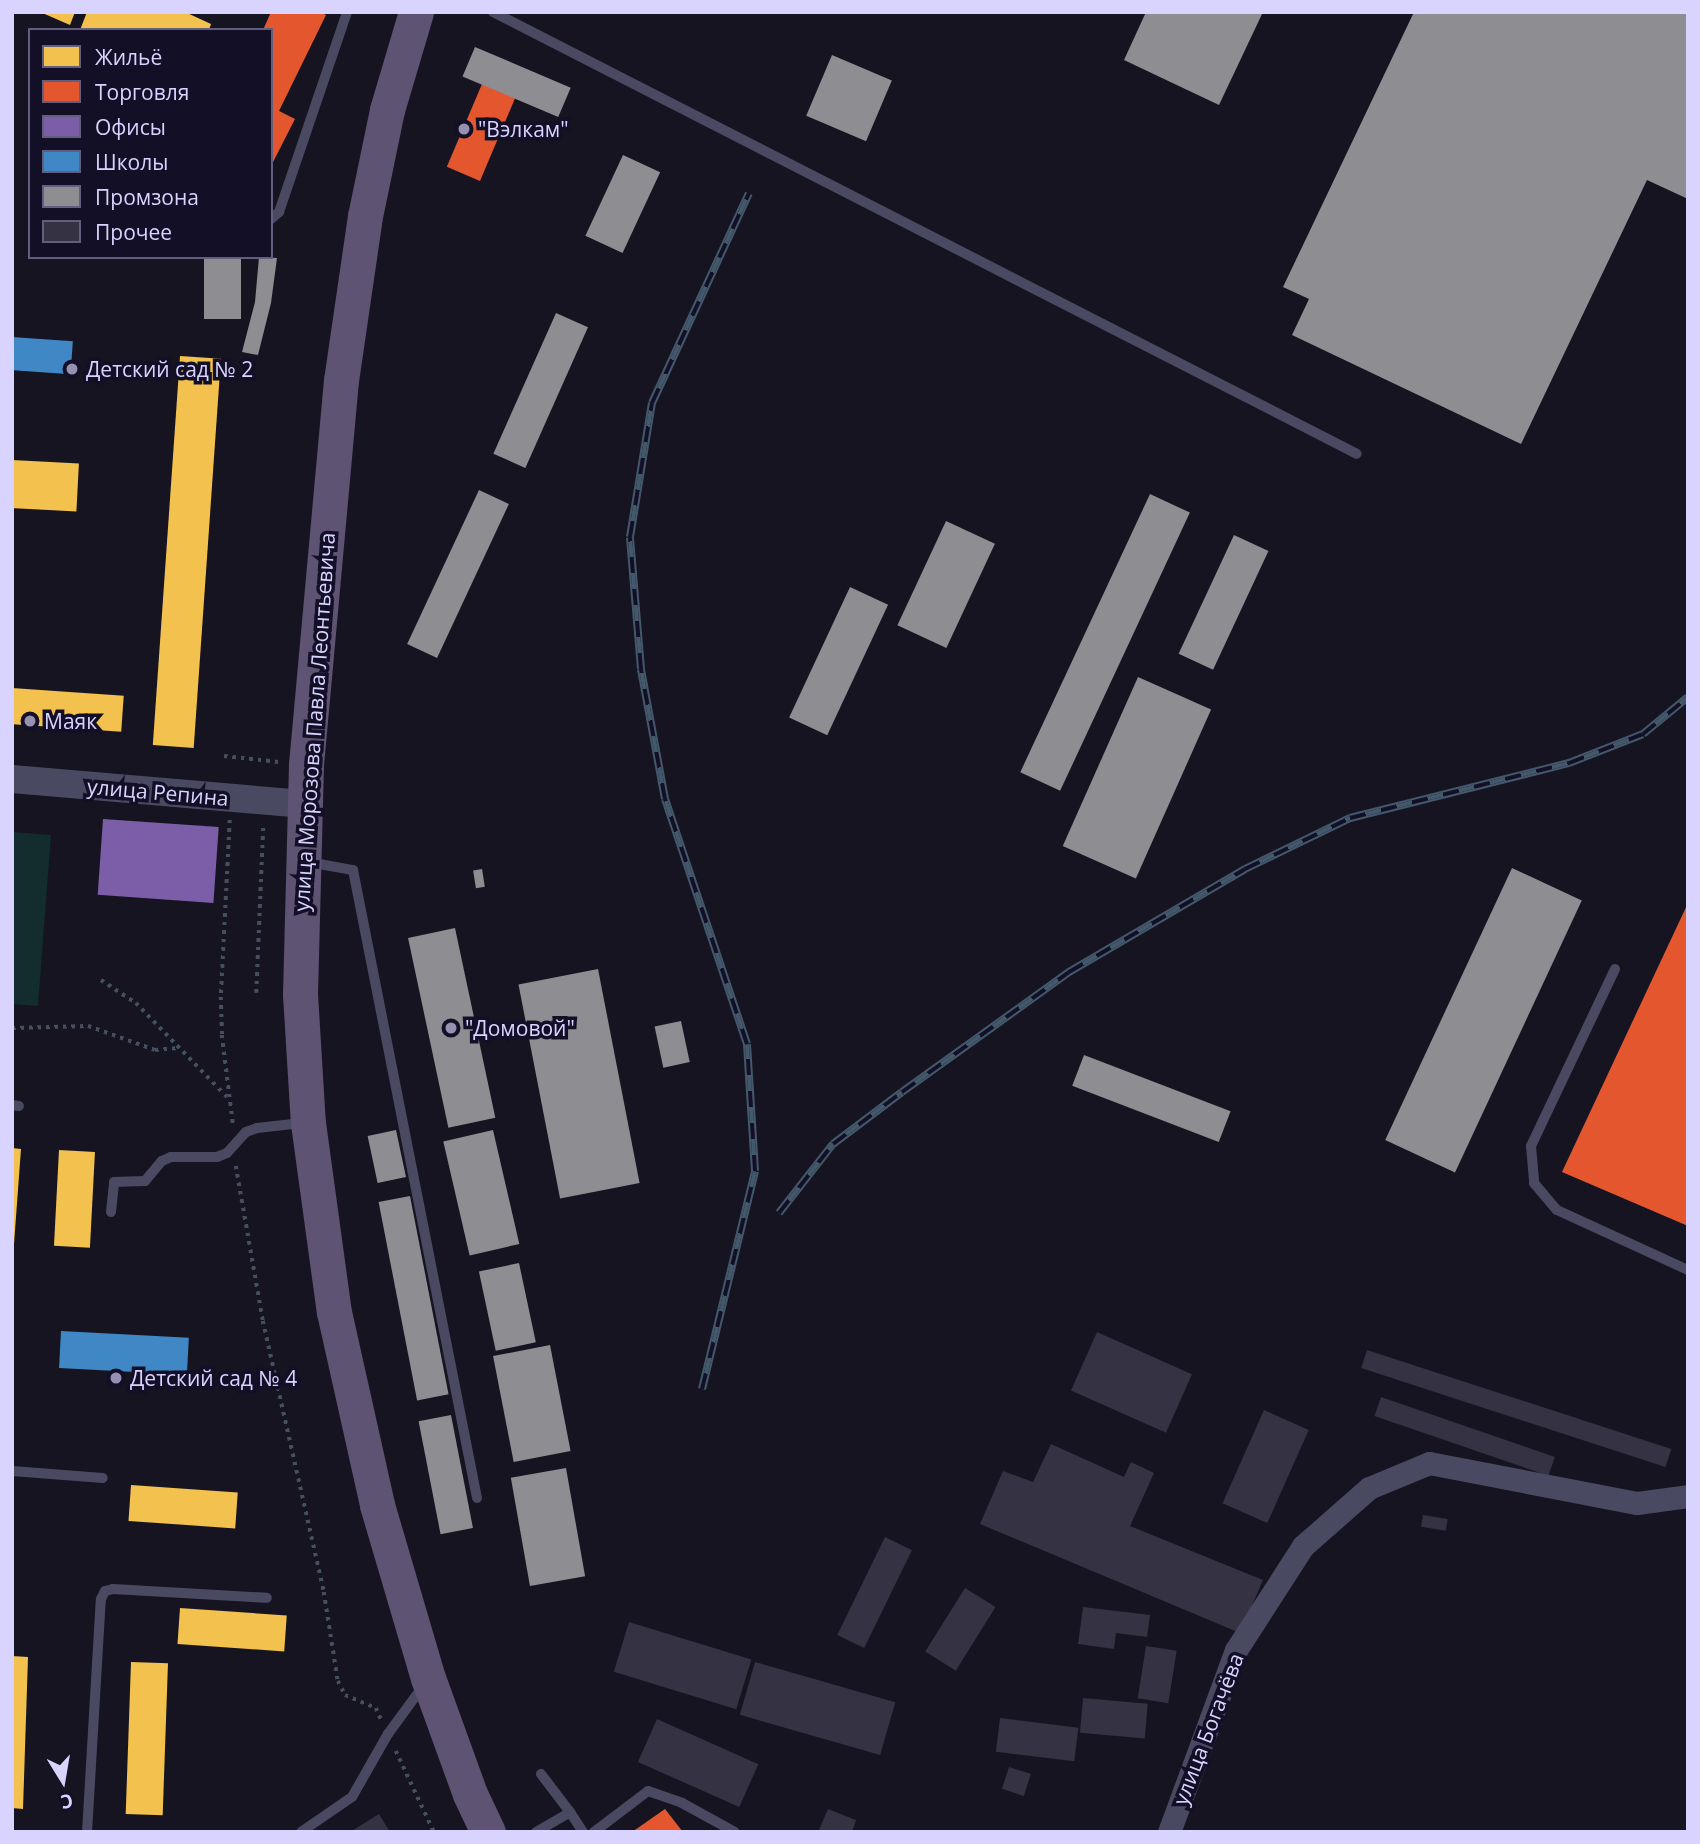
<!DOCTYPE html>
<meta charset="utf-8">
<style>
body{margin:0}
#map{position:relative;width:1700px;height:1844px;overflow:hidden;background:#161421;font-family:"Open Sans",sans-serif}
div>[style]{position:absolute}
.green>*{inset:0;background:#132c2d}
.homes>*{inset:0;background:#f2c14e;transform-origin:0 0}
.shops>*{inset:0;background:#e4572e;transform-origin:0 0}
.offices>*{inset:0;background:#7b5ea7;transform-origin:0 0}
.schools>*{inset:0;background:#3f88c5;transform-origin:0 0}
.industry>*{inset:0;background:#8d8d92;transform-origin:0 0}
.building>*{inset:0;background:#343243;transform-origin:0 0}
.path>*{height:3.5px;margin-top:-1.75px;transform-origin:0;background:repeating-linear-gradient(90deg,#44505f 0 3.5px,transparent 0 8.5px)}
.service>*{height:10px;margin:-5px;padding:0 5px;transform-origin:5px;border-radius:5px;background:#4a4962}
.minor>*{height:23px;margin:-11.5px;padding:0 11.5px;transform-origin:11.5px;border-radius:11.5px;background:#4a4962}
.tertiary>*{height:28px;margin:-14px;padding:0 14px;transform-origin:14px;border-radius:14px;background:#4a4962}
.primary>*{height:35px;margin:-17.5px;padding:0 17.5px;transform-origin:17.5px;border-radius:17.5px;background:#5e5373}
.rail>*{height:8px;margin-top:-4px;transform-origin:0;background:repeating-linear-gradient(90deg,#130f26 0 16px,#43596b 0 32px);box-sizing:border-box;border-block:2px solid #43596b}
.dots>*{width:19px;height:19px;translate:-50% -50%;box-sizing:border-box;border:4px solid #130f26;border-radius:50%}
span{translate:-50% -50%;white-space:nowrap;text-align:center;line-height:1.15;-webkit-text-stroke:7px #130f26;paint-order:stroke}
.poi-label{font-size:21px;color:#d9d4ff}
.left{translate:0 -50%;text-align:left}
.street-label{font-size:21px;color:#d9d4ff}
.frame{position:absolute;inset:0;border:14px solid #d9d4ff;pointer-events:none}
.legend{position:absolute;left:28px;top:28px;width:245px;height:231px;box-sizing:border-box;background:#130f26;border:2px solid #625e7d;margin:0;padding:9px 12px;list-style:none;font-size:21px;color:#d9d4ff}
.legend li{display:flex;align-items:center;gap:14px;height:35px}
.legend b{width:35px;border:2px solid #625e7d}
.north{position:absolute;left:28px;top:1746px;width:70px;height:70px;-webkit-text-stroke:5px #130f26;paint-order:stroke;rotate:169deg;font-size:19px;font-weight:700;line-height:28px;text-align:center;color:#d9d4ff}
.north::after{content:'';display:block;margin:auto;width:24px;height:32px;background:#d9d4ff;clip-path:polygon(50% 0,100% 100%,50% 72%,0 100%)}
</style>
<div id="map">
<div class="green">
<div style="clip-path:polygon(12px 832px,51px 835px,38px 1006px,12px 1004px)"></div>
</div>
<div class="homes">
<div style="clip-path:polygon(40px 12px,75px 12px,70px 25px)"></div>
<div style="clip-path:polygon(87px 12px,185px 12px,211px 24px,209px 30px,80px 30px)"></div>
<div style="left:180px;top:356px;width:41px;height:390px;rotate:4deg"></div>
<div style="left:12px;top:460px;width:67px;height:48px;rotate:3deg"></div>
<div style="left:12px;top:688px;width:112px;height:36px;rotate:4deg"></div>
<div style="clip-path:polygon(12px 1148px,21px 1149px,14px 1244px,12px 1244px)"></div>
<div style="left:59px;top:1150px;width:36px;height:96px;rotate:3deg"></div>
<div style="left:131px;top:1485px;width:107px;height:36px;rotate:4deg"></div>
<div style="left:180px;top:1608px;width:107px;height:36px;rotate:4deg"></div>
<div style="clip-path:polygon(12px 1656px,28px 1657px,23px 1809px,12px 1808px)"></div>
<div style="left:131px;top:1662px;width:37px;height:152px;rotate:2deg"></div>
</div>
<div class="shops">
<div style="clip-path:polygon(271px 12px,320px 12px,326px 15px,279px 111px,295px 119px,271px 166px,271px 30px,263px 30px)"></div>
<div style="left:482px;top:84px;width:36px;height:90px;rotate:23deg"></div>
<div style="clip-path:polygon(1688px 903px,1688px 1226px,1562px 1172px)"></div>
<div style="clip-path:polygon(665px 1809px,683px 1832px,632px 1832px)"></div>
</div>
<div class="offices">
<div style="left:103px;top:819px;width:116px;height:76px;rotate:4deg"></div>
</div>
<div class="schools">
<div style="left:12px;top:337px;width:61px;height:33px;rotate:4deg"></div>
<div style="left:61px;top:1331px;width:128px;height:37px;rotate:3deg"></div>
</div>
<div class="industry">
<div style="clip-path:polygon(1146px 12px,1263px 12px,1219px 105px,1124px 60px)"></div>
<div style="clip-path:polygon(1414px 12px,1688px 12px,1688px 199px,1647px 180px,1521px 444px,1292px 335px,1309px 299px,1283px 287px)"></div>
<div style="left:475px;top:47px;width:104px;height:32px;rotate:23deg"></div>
<div style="left:832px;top:55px;width:65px;height:66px;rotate:23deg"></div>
<div style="left:623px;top:155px;width:41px;height:89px;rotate:25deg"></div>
<div style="left:204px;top:257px;width:37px;height:62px"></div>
<div style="clip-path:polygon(259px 257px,277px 258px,271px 303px,258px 355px,242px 352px,255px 302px)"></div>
<div style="left:556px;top:313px;width:35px;height:154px;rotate:24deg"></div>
<div style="left:479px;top:490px;width:33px;height:170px;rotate:25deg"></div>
<div style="left:1150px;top:494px;width:44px;height:307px;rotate:25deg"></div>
<div style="left:946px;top:521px;width:54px;height:115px;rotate:25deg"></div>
<div style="left:1234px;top:535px;width:38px;height:131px;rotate:25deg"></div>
<div style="left:850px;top:587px;width:42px;height:144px;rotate:25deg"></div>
<div style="left:1138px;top:677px;width:80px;height:185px;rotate:24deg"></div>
<div style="left:1512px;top:868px;width:77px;height:300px;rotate:25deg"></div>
<div style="left:482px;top:869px;width:18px;height:9px;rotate:81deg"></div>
<div style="left:455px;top:928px;width:194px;height:48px;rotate:78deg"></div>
<div style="left:598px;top:969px;width:218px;height:81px;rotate:79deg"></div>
<div style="left:681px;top:1021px;width:42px;height:27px;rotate:78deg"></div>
<div style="left:1084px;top:1055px;width:157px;height:33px;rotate:21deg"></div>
<div style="left:396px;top:1130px;width:48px;height:29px;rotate:78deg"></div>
<div style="left:493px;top:1130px;width:117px;height:51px;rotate:77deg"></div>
<div style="left:410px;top:1196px;width:202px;height:32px;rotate:79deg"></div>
<div style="left:519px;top:1263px;width:81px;height:41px;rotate:78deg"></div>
<div style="left:550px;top:1345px;width:108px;height:58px;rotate:79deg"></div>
<div style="left:451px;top:1415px;width:115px;height:33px;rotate:79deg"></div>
<div style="left:566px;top:1468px;width:110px;height:56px;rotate:80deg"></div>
</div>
<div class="building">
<div style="left:1097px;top:1332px;width:104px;height:64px;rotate:24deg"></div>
<div style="left:1367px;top:1350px;width:320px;height:19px;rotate:18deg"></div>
<div style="left:1381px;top:1397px;width:184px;height:20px;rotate:19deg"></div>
<div style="left:1264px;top:1410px;width:49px;height:102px;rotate:24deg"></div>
<div style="clip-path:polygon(1051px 1444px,1124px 1477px,1131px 1462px,1154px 1473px,1130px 1526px,1263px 1580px,1240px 1633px,980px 1524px,1003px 1471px,1033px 1482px)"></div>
<div style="left:1423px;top:1515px;width:25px;height:12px;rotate:9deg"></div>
<div style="left:885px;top:1537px;width:30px;height:109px;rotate:26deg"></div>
<div style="left:965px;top:1588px;width:36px;height:75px;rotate:32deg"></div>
<div style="clip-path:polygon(1083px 1607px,1150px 1615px,1147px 1637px,1116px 1633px,1114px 1649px,1078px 1644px)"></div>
<div style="left:629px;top:1622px;width:128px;height:52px;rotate:17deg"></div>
<div style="left:1146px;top:1646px;width:31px;height:53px;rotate:9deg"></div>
<div style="left:755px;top:1662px;width:146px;height:55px;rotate:16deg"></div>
<div style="left:1083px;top:1698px;width:65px;height:35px;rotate:5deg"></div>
<div style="left:1000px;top:1718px;width:79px;height:34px;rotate:7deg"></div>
<div style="left:657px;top:1719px;width:111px;height:47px;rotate:24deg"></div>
<div style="left:1009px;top:1767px;width:23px;height:23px;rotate:18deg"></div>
<div style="clip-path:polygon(828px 1809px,856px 1820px,852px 1832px,818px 1832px)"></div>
<div style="clip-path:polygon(379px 1814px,390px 1832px,350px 1832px)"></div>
</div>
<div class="path">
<div style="left:224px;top:756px;width:55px;rotate:6.2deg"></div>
<div style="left:230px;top:820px;width:177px;rotate:92.9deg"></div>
<div style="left:221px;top:997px;width:38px;rotate:88deg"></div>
<div style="left:222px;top:1035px;width:89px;rotate:82.9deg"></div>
<div style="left:101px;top:980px;width:42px;rotate:33.3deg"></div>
<div style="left:136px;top:1003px;width:134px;rotate:45.9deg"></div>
<div style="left:256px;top:993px;width:169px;rotate:-87.6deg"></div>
<div style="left:12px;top:1028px;width:76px;rotate:-1.5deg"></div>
<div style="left:88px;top:1026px;width:71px;rotate:19.7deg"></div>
<div style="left:155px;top:1050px;width:22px;rotate:-5deg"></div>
<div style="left:236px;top:1166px;width:157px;rotate:80.1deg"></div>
<div style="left:263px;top:1321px;width:278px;rotate:77.3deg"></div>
<div style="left:324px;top:1592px;width:90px;rotate:81.1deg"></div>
<div style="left:338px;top:1681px;width:16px;rotate:63deg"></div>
<div style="left:345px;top:1695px;width:34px;rotate:23deg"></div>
<div style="left:376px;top:1708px;width:12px;rotate:66deg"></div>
<div style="left:396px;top:1751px;width:89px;rotate:64.9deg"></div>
</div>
<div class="service">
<div style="left:493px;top:12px;width:970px;rotate:27.09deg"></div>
<div style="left:271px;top:219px;width:11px;rotate:-41deg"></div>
<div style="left:279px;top:212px;width:211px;rotate:-71.2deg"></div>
<div style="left:308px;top:862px;width:46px;rotate:10.1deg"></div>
<div style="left:353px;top:870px;width:640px;rotate:78.83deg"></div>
<div style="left:1615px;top:969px;width:196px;rotate:115.4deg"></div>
<div style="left:1531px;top:1146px;width:37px;rotate:85deg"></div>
<div style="left:1534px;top:1183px;width:35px;rotate:50deg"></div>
<div style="left:1557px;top:1210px;width:144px;rotate:24.6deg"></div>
<div style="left:12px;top:1105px;width:7px;rotate:8deg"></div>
<div style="left:111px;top:1212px;width:30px;rotate:-84deg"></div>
<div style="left:114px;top:1182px;width:31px;rotate:-2deg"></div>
<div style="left:145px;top:1181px;width:26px;rotate:-50deg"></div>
<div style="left:162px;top:1161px;width:10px;rotate:-24deg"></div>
<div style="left:171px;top:1157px;width:46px"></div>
<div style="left:217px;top:1157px;width:11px;rotate:-22deg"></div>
<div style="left:227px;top:1153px;width:28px;rotate:-48deg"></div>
<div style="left:246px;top:1132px;width:12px;rotate:-20deg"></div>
<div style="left:257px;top:1128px;width:45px;rotate:-6.3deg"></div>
<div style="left:12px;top:1471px;width:91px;rotate:4.4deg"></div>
<div style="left:541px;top:1774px;width:48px;rotate:52.7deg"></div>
<div style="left:87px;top:1832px;width:233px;rotate:-86.6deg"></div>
<div style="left:101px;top:1599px;width:9px;rotate:-63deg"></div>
<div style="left:105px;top:1591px;width:8px;rotate:-14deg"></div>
<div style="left:113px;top:1589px;width:154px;rotate:3.3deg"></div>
<div style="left:301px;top:1832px;width:62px;rotate:-34.5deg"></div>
<div style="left:352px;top:1797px;width:73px;rotate:-60.3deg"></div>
<div style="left:388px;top:1734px;width:59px;rotate:-53.9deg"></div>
<div style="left:536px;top:1832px;width:39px;rotate:-30deg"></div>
<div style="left:570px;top:1812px;width:24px;rotate:57deg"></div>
<div style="left:594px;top:1832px;width:68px;rotate:-37.2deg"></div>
<div style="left:648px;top:1791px;width:36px;rotate:19deg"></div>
<div style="left:682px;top:1803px;width:60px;rotate:28.7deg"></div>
</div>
<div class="minor">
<div style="left:1169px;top:1832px;width:194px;rotate:-69.8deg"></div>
<div style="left:1236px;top:1650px;width:124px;rotate:-57.2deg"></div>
<div style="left:1303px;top:1546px;width:88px;rotate:-41.3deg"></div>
<div style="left:1369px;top:1488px;width:65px;rotate:-22.6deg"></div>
<div style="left:1429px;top:1463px;width:212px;rotate:10.9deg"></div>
<div style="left:1637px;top:1503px;width:51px;rotate:-7.8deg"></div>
</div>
<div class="tertiary">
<div style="left:12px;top:779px;width:293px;rotate:4.9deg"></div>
</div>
<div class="primary">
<div style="left:416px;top:12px;width:102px;rotate:106.5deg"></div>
<div style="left:387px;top:110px;width:108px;rotate:101.7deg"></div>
<div style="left:365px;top:216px;width:166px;rotate:98.3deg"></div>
<div style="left:341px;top:380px;width:387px;rotate:95.2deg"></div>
<div style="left:306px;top:765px;width:229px;rotate:91.5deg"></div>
<div style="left:300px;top:994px;width:129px;rotate:86.5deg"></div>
<div style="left:308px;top:1123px;width:191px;rotate:82.2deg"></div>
<div style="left:334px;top:1312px;width:198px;rotate:77.4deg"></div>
<div style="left:377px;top:1505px;width:180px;rotate:73.6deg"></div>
<div style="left:428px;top:1678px;width:123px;rotate:70.1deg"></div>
<div style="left:470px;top:1794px;width:42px;rotate:64.7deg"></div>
</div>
<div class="rail">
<div style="left:779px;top:1213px;width:88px;rotate:-52deg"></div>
<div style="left:833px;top:1144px;width:86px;rotate:-37deg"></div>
<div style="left:902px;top:1092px;width:206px;rotate:-35.7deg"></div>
<div style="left:1069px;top:972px;width:204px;rotate:-30.3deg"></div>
<div style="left:1245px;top:869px;width:117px;rotate:-25.9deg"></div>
<div style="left:1350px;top:818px;width:226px;rotate:-14.1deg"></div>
<div style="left:1569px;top:763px;width:79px;rotate:-21.4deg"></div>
<div style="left:1643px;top:734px;width:58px;rotate:-39.4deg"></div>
<div style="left:702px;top:1389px;width:224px;rotate:-76.3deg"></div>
<div style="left:755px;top:1171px;width:127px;rotate:-93.6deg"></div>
<div style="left:747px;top:1044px;width:258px;rotate:-108.5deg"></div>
<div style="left:665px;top:799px;width:132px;rotate:-100.5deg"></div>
<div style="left:641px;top:669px;width:132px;rotate:-94.8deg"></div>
<div style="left:630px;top:537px;width:136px;rotate:-80.7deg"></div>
<div style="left:652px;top:403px;width:231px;rotate:-65.2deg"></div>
</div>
<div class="dots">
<div style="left:464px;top:129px;background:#9591b1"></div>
<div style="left:72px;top:369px;background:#9591b1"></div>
<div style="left:30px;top:721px;background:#9591b1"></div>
<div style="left:451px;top:1028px;background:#9591b1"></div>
<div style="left:116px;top:1378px;background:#9591b1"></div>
</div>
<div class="poi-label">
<span class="left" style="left:478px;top:129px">"Вэлкам"</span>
<span class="left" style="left:86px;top:369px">Детский сад № 2</span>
<span class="left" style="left:44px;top:721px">Маяк</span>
<span class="left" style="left:465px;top:1028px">"Домовой"</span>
<span class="left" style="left:130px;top:1378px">Детский сад № 4</span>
</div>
<div class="street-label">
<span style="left:314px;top:722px;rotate:-86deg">улица Морозова Павла Леонтьевича</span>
<span style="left:158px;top:792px;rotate:5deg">улица Репина</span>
<span style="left:1208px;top:1729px;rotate:-69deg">улица Богачёва</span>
</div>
<div class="frame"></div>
<ul class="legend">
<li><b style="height:19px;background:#f2c14e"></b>Жильё</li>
<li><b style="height:19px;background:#e4572e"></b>Торговля</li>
<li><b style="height:19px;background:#7b5ea7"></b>Офисы</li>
<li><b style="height:19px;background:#3f88c5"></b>Школы</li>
<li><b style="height:19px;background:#8d8d92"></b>Промзона</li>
<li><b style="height:19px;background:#343243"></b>Прочее</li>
</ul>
<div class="north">С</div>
</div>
